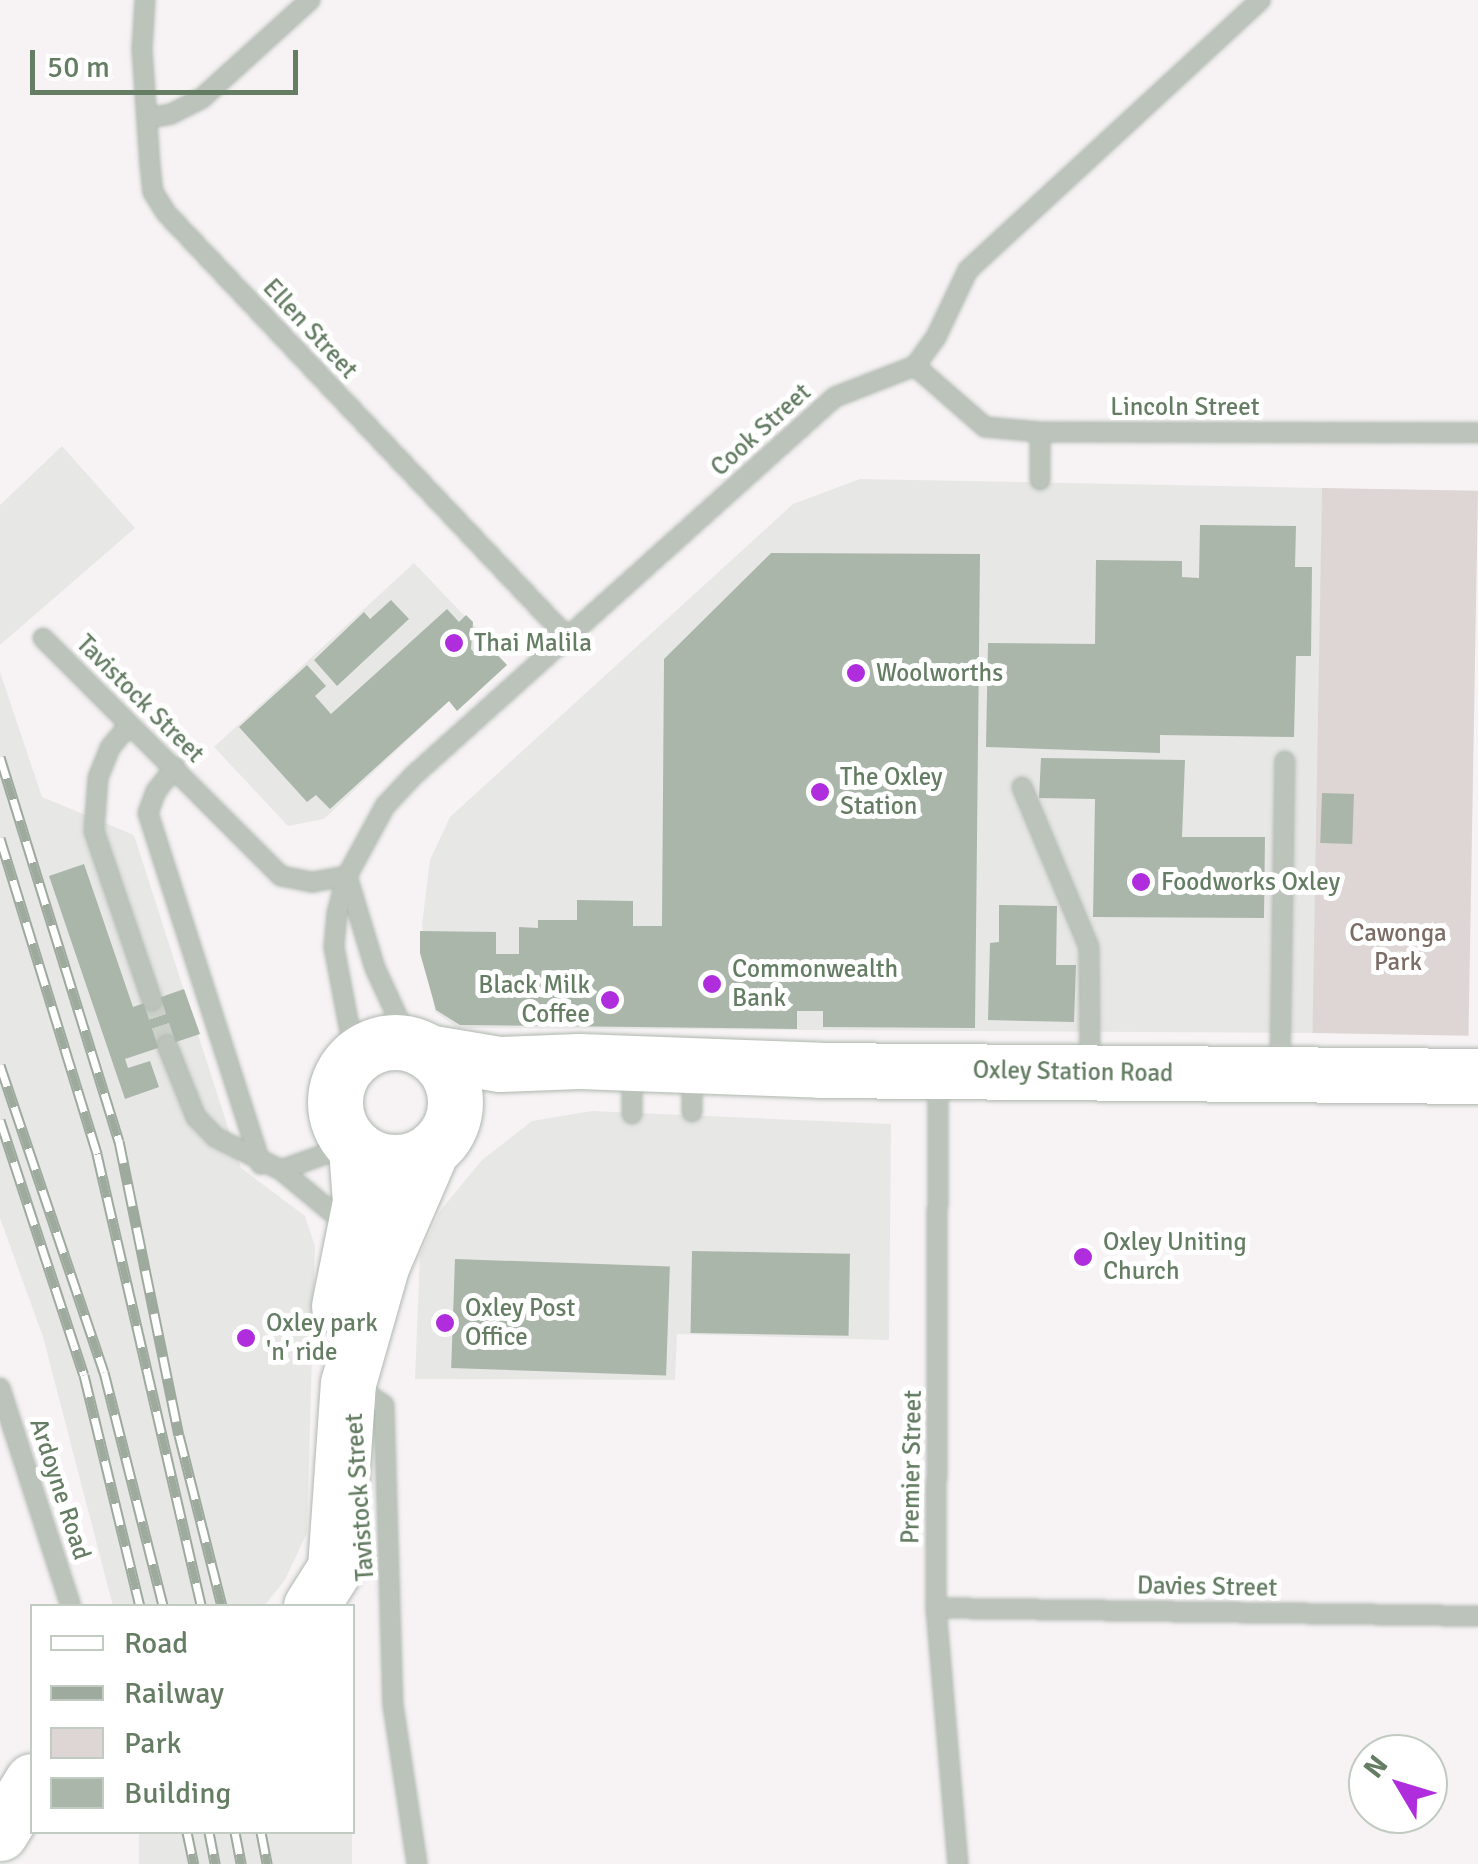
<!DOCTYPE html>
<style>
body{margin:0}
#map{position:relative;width:1478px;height:1864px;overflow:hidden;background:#f7f3f5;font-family:Signika,sans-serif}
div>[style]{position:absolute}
.built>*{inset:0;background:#e7e7e6;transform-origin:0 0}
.green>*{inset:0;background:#ddd6d5;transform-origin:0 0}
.building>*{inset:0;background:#aab6a9;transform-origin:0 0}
.minor-tunnel>*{height:18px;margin-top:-9px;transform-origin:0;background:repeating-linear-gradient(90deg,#cbd0c9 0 18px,transparent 0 27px)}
.roads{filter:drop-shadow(0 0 2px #afb8af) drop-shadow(0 0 2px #afb8af)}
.minor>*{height:18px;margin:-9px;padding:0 9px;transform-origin:9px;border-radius:9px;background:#bbc3bb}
.major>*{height:55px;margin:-27.5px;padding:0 27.5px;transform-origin:27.5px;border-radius:27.5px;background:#fff}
.major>.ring{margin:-27.5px;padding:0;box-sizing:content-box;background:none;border:55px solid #fff;border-radius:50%}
.rail>*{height:11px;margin-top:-5.5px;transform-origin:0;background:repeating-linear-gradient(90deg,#fff 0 22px,#9eaa9d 0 44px);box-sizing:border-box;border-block:2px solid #9eaa9d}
.dots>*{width:28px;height:28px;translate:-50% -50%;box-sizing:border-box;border:5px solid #fff;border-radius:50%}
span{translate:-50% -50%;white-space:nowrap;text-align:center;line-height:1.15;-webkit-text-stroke:10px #fff;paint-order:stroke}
.street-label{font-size:25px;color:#647d63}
.poi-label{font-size:25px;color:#647d63}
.left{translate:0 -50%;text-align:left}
.right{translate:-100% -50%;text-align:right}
.park-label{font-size:25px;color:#7b6c65}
.legend{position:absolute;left:30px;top:1604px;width:325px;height:230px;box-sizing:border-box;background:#fff;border:2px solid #c1cbc1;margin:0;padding:12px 18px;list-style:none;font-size:30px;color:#647d63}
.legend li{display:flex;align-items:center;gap:20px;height:50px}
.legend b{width:50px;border:2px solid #c1cbc1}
.north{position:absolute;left:1348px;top:1734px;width:100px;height:100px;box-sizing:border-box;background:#fff;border:2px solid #c1cbc1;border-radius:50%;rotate:308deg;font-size:28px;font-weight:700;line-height:40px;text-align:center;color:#647d63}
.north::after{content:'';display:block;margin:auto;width:35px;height:45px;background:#af2ddd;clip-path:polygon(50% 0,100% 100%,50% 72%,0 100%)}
.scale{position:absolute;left:30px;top:50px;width:268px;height:45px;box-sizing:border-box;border:5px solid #647d63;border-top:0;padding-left:12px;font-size:30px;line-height:35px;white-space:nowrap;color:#647d63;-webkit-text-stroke:8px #fff;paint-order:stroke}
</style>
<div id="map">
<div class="built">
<div style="clip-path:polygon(62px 446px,135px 528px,0 645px,0 505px)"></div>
<div style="clip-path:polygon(860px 479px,1322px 488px,1315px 1033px,458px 1028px,435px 1012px,422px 925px,430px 860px,450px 817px,793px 504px)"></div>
<div style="clip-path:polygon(414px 563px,500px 653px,324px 819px,288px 826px,214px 747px)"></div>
<div style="clip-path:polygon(0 672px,42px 797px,134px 835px,241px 1168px,305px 1216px,315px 1246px,307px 1533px,285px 1580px,264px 1606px,113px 1606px,43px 1337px,0 1218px)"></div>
<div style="clip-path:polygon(592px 1111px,891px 1124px,889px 1340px,677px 1334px,675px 1380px,415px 1379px,420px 1255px,440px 1211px,482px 1160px,532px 1121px)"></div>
<div style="left:139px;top:1832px;width:213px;height:33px"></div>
</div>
<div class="green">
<div style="left:1322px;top:488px;width:156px;height:545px;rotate:1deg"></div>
</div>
<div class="building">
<div style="clip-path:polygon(1200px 525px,1296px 526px,1295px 567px,1312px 567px,1311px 656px,1296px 656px,1294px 737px,1160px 735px,1160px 753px,986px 747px,988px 643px,1095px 644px,1096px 560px,1182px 561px,1182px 577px,1199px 578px)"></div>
<div style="clip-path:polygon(771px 553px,980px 554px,975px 1028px,823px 1027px,823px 1011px,797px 1011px,797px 1029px,460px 1025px,436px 1010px,420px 953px,420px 931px,496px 932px,496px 954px,519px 954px,519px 927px,538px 928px,538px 920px,577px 920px,577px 900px,633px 901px,633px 926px,662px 926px,664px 659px)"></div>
<div style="clip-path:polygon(391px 600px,409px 619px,337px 686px,314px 660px,364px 612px,370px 619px)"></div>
<div style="clip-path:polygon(447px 609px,459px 622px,466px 615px,473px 622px,471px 649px,476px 655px,488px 645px,507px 665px,457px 711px,449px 701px,330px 809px,316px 795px,307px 802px,239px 727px,307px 665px,326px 686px,315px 696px,331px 714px)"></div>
<div style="clip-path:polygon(1041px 758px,1185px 760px,1182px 837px,1265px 837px,1264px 918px,1093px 917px,1095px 799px,1039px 798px)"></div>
<div style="left:1322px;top:793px;width:32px;height:50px;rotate:2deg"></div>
<div style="clip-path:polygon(84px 864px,133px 1007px,184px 989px,200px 1034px,125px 1059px,128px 1068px,150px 1061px,159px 1087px,125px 1099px,49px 876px)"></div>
<div style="clip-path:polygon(999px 905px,1057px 906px,1056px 965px,1076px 965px,1074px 1022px,988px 1020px,990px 943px,999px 942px)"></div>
<div style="left:692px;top:1251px;width:158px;height:82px;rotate:1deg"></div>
<div style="left:455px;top:1259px;width:215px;height:109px;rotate:2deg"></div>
</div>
<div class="minor-tunnel">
<div style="left:152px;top:1000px;width:47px;rotate:71.6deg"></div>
</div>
<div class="roads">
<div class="minor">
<div style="left:145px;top:0;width:49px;rotate:93.5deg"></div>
<div style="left:142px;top:49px;width:116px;rotate:86.1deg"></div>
<div style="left:150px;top:165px;width:27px;rotate:84deg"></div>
<div style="left:153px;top:192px;width:26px;rotate:58deg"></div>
<div style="left:167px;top:214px;width:582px;rotate:46.6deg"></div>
<div style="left:147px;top:118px;width:24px;rotate:-9deg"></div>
<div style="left:171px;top:114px;width:35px;rotate:-27deg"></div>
<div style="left:202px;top:98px;width:146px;rotate:-42.2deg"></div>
<div style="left:915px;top:366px;width:93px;rotate:41.1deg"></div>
<div style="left:985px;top:427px;width:55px;rotate:5.2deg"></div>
<div style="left:1040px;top:432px;width:438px;rotate:0.1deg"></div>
<div style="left:1040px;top:432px;width:48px;rotate:90deg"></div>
<div style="left:43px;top:638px;width:337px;rotate:45deg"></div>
<div style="left:281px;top:876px;width:33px;rotate:11deg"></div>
<div style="left:313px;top:882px;width:35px;rotate:-10deg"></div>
<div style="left:129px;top:725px;width:30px;rotate:130deg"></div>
<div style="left:110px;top:748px;width:32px;rotate:112deg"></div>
<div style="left:98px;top:778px;width:53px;rotate:94.3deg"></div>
<div style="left:94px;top:831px;width:179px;rotate:71.1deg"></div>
<div style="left:175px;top:767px;width:31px;rotate:128deg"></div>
<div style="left:156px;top:791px;width:23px;rotate:110deg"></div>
<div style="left:148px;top:813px;width:369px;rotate:72.2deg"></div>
<div style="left:1022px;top:787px;width:173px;rotate:67.3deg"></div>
<div style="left:1089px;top:947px;width:119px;rotate:89.5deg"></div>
<div style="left:347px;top:876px;width:96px;rotate:73.1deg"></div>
<div style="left:375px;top:968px;width:84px;rotate:65.3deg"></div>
<div style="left:167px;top:1045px;width:78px;rotate:68.1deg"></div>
<div style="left:196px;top:1117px;width:28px;rotate:46deg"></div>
<div style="left:215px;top:1137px;width:74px;rotate:26.6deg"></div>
<div style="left:281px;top:1170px;width:85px;rotate:39.7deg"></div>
<div style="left:355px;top:1058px;width:113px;rotate:-100.7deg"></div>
<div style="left:334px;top:947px;width:34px;rotate:-85deg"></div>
<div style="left:337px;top:913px;width:38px;rotate:-75deg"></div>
<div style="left:347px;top:876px;width:80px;rotate:-61.5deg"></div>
<div style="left:385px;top:806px;width:41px;rotate:-47deg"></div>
<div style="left:413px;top:776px;width:567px;rotate:-41.93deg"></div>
<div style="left:835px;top:397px;width:86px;rotate:-21.2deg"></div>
<div style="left:915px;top:366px;width:36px;rotate:-54deg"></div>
<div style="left:936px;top:337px;width:74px;rotate:-64.5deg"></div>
<div style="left:968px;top:270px;width:398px;rotate:-42.7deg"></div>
<div style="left:1280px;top:1069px;width:308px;rotate:-89.1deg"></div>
<div style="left:692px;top:1072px;width:40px;rotate:90deg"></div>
<div style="left:938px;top:1075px;width:533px;rotate:90.21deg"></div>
<div style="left:936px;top:1608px;width:257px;rotate:85.1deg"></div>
<div style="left:632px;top:1114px;width:42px;rotate:-90deg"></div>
<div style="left:281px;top:1170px;width:74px;rotate:-19.7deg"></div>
<div style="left:357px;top:1387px;width:32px;rotate:34deg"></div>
<div style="left:384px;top:1405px;width:300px;rotate:88.3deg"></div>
<div style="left:393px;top:1705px;width:161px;rotate:81.4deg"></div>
<div style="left:0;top:1388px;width:229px;rotate:72deg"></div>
<div style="left:936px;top:1608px;width:542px;rotate:0.85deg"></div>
</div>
<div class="major">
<div class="ring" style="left:335px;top:1042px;width:65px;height:65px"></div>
<div style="left:428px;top:1052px;width:73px;rotate:9.5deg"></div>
<div style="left:500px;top:1064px;width:79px;rotate:-2.2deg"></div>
<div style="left:579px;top:1061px;width:241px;rotate:2.1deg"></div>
<div style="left:820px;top:1070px;width:658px;rotate:0.52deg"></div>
<div style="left:339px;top:1306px;width:106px;rotate:-78.6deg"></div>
<div style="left:360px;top:1202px;width:54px;rotate:-94.2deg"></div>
<div style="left:311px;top:1606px;width:45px;rotate:-57.7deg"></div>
<div style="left:335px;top:1568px;width:185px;rotate:-86deg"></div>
<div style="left:348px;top:1383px;width:124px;rotate:-74.1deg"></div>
<div style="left:382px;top:1264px;width:123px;rotate:-66.6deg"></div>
<div style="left:0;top:1833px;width:61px;rotate:-58.4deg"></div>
</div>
</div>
<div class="rail">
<div style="left:0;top:757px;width:402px;rotate:72.8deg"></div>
<div style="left:119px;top:1141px;width:300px;rotate:78.5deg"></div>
<div style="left:179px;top:1435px;width:176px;rotate:75.9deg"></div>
<div style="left:0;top:838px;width:331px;rotate:72.9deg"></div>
<div style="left:97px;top:1154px;width:464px;rotate:77deg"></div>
<div style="left:0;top:1065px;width:324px;rotate:71.3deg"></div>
<div style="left:104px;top:1372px;width:241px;rotate:75.8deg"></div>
<div style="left:0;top:1120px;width:268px;rotate:71.8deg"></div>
<div style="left:84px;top:1375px;width:238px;rotate:76.4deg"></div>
<div style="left:187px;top:1832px;width:33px;rotate:78deg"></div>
<div style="left:209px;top:1832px;width:33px;rotate:79deg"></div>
<div style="left:235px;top:1832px;width:33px;rotate:79deg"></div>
<div style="left:261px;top:1832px;width:33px;rotate:79deg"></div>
</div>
<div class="dots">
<div style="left:454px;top:643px;background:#af2ddd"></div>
<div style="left:856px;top:673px;background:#af2ddd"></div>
<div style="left:820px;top:792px;background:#af2ddd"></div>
<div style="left:1141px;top:882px;background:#af2ddd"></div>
<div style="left:712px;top:984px;background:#af2ddd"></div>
<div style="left:610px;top:1000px;background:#af2ddd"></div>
<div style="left:1083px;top:1257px;background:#af2ddd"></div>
<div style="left:445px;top:1323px;background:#af2ddd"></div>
<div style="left:246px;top:1338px;background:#af2ddd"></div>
</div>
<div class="street-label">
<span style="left:310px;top:329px;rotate:47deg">Ellen Street</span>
<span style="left:1185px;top:407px">Lincoln Street</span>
<span style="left:761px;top:430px;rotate:-42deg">Cook Street</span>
<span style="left:140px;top:699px;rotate:45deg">Tavistock Street</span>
<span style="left:1073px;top:1072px;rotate:1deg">Oxley Station Road</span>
<span style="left:912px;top:1467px;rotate:-89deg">Premier Street</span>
<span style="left:60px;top:1489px;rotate:72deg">Ardoyne Road</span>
<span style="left:360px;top:1497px;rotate:-94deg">Tavistock Street</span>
<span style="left:1207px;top:1587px;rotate:1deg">Davies Street</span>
</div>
<div class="poi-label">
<span class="left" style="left:474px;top:643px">Thai Malila</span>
<span class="left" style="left:876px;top:673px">Woolworths</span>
<span class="left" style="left:840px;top:792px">The Oxley<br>Station</span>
<span class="left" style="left:1161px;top:882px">Foodworks Oxley</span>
<span class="left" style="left:732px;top:984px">Commonwealth<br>Bank</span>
<span class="right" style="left:590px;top:1000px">Black Milk<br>Coffee</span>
<span class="left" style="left:1103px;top:1257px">Oxley Uniting<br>Church</span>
<span class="left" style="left:465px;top:1323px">Oxley Post<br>Office</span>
<span class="left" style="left:266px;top:1338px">Oxley park<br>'n' ride</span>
</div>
<div class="park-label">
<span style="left:1398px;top:948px">Cawonga<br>Park</span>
</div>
<ul class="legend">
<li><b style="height:12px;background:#fff"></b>Road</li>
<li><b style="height:12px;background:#9eaa9d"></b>Railway</li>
<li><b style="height:28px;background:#ddd6d5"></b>Park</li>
<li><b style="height:28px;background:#aab6a9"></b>Building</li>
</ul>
<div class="north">N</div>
<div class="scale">50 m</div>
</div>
